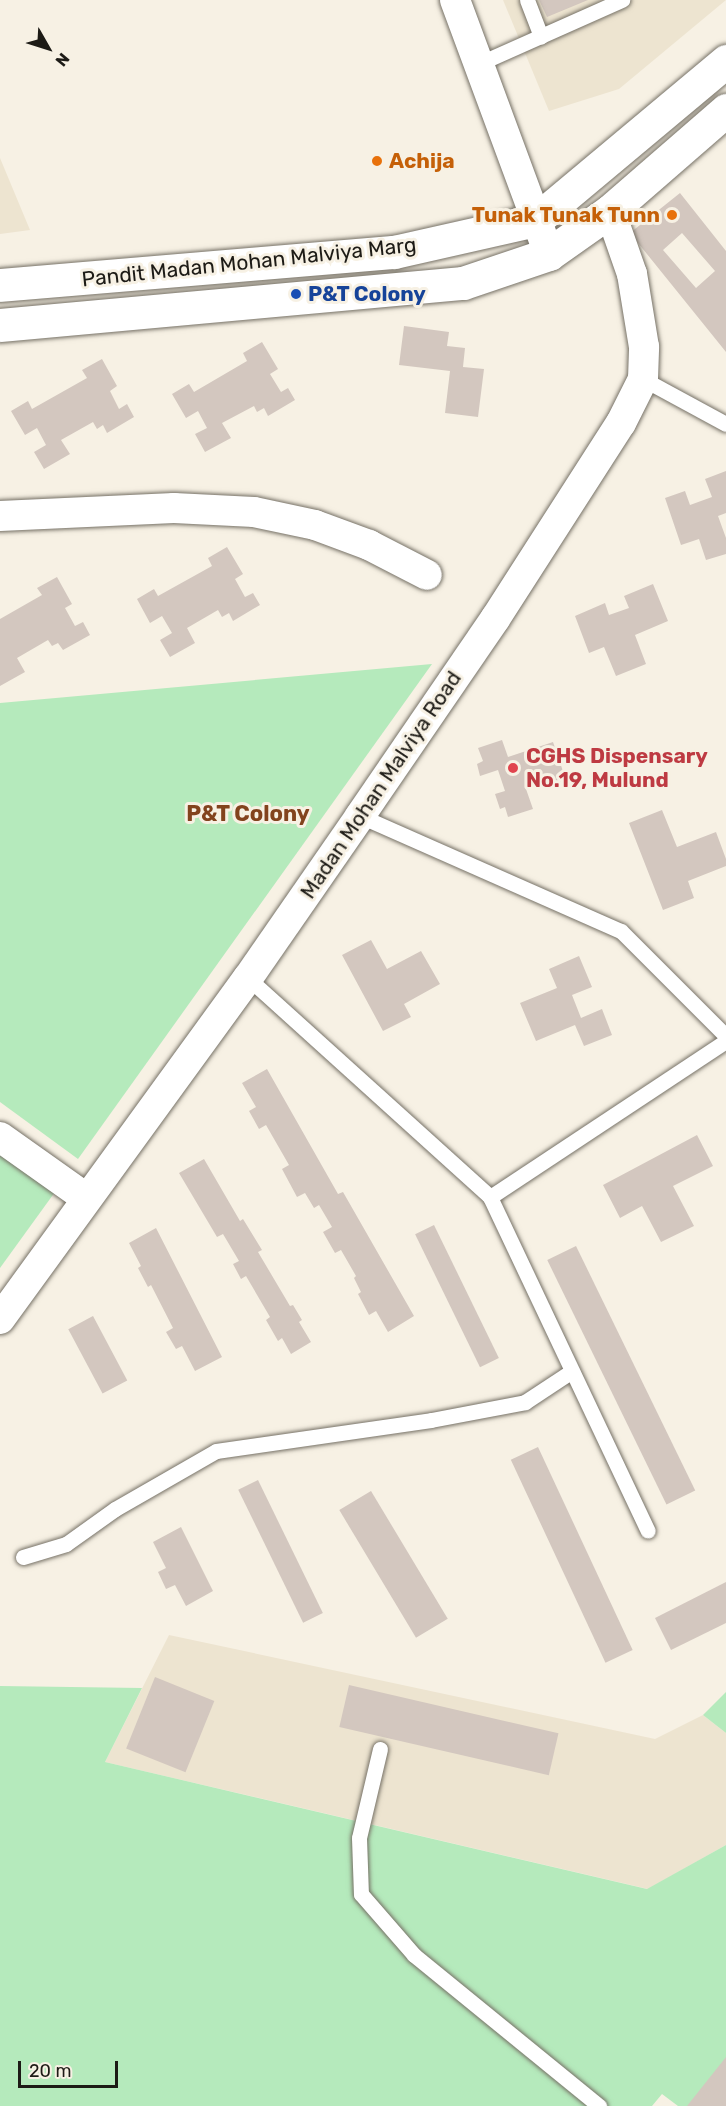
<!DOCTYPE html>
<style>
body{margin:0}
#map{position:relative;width:726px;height:2106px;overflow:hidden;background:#f7f1e4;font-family:Rubik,sans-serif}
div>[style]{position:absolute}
.built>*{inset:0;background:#ede4d0}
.green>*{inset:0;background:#b5eabc}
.building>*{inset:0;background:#d3c7bf;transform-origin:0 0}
.roads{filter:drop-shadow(0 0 2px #767166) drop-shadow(0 0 2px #767166)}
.lane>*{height:15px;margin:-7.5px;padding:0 7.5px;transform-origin:7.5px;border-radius:7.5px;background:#fff}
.street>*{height:30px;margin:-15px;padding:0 15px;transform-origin:15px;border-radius:15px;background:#fff}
.secondary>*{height:33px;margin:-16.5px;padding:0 16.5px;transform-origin:16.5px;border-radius:16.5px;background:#fff}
.dots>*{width:16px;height:16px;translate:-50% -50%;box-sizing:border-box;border:3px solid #f7f1e4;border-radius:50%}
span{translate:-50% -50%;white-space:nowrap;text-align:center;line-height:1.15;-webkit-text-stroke:6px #f7f1e4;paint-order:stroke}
.food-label{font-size:21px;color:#c56008;font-weight:700}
.left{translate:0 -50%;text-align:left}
.right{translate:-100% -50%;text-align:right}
.street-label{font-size:21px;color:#1d1b16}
.transit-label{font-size:21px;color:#164399;font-weight:700}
.health-label{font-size:21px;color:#be3a42;font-weight:700}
.neighbourhood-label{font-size:22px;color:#82431d;font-weight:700}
.north{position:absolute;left:18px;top:18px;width:60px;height:60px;-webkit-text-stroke:4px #f7f1e4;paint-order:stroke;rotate:129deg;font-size:16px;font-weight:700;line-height:24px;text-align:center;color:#1d1b16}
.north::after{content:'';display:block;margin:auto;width:21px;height:27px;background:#1d1b16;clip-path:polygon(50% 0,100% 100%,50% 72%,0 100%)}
.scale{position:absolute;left:18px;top:2061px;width:100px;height:27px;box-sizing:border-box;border:3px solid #1d1b16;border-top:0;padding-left:8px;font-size:18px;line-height:21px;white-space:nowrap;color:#1d1b16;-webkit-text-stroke:4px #f7f1e4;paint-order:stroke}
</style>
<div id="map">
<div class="built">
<div style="clip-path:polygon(503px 0,726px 0,619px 89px,549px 111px)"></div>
<div style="clip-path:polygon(0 158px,30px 230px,0 234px)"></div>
<div style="clip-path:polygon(169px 1635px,655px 1739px,703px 1715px,726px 1733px,726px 1845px,648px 1889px,105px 1762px)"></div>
</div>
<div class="green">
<div style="clip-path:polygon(432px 664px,78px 1159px,0 1102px,0 703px)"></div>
<div style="clip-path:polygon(0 1155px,55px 1192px,0 1268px)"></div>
<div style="clip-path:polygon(0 1686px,142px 1688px,105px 1762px,647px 1889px,726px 1845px,726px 2072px,699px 2106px,678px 2106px,662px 2094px,652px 2106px,0 2106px)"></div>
<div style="clip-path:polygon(726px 1692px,726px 1733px,703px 1715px)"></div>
</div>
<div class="building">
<div style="clip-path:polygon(539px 0,588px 0,547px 17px)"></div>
<div style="clip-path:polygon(evenodd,680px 193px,726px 251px,726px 352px,630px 233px,680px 193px,682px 233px,715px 271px,696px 288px,663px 250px,682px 233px)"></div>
<div style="clip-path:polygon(404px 326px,449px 332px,447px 346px,465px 348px,463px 367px,484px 369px,478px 417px,445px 413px,450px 371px,399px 365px)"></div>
<div style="clip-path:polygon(262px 342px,278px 369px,270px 374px,281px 392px,288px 388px,295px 400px,268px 416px,264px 408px,257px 412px,254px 406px,222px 423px,231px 438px,205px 452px,195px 434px,207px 428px,198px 411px,186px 418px,172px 394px,189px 384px,194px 392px,247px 361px,243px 353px)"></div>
<div style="clip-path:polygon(102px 359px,117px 386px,110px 391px,119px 409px,127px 404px,134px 417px,107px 433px,103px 425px,97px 429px,93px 422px,61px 440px,70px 454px,44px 469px,34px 452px,46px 445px,37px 428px,25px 435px,11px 411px,28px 401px,32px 409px,87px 378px,82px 370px)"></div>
<div style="clip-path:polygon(726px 471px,726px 513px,718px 516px,726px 538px,726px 554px,706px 560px,699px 539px,681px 545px,665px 498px,685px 491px,690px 505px,712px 497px,705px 479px)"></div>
<div style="clip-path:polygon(227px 547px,243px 574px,235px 579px,245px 597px,253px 593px,260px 605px,233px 621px,229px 613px,222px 617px,218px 610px,187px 628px,195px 643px,170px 657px,160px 640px,172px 633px,162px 616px,150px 623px,137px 599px,154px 589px,158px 596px,212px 566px,208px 558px)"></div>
<div style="clip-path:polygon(57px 577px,72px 604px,65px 608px,75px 626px,83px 622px,90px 635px,63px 650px,58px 643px,52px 646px,48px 640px,17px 658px,25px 672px,0 686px,0 619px,42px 595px,37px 588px)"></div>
<div style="clip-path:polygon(653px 584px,668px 621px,635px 635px,646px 664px,616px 676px,604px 647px,589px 653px,575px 616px,605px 603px,609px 615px,629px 608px,624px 596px)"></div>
<div style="clip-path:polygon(502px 740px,508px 757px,553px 742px,566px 780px,554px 784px,552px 780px,526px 789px,533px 809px,508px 817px,505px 807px,500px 809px,495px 794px,505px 791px,498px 770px,480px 776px,477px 764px,483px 761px,478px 748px)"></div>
<div style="clip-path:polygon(662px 810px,677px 847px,716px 832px,726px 859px,726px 866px,688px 881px,694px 898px,663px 910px,629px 823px)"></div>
<div style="clip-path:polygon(371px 940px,387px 969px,421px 951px,440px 984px,404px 1004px,411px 1017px,383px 1031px,342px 955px)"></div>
<div style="clip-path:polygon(579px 956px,592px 987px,572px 995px,581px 1018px,602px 1009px,612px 1035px,584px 1046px,575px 1025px,536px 1041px,520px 1003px,557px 988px,549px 969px)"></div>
<div style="clip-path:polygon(267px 1069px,338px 1194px,343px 1192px,414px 1316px,388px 1332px,376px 1311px,369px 1315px,358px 1294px,361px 1292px,354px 1278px,356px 1276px,341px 1250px,335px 1253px,323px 1232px,332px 1227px,319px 1205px,314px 1208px,305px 1193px,297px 1197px,282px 1169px,289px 1165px,266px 1125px,259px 1129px,249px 1111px,256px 1107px,242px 1083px)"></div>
<div style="clip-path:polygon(697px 1135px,713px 1166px,673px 1186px,694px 1226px,661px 1242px,642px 1206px,620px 1218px,603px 1185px)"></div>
<div style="clip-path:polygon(204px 1159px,240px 1221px,243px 1219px,262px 1250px,258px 1252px,290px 1306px,293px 1305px,302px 1320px,299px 1322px,311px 1342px,291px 1354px,282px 1338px,278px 1341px,266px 1320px,270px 1317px,246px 1276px,241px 1279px,233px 1264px,239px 1261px,223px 1234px,217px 1237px,179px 1173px)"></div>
<div style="left:434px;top:1225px;width:148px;height:21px;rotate:64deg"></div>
<div style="clip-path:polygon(156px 1228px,222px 1357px,195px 1371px,182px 1346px,176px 1349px,166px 1332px,173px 1328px,151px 1285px,148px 1287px,138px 1268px,141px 1266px,129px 1243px)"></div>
<div style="left:576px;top:1246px;width:272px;height:32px;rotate:64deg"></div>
<div style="left:93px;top:1316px;width:73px;height:28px;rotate:62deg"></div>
<div style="left:538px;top:1447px;width:224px;height:30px;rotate:65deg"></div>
<div style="left:258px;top:1480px;width:148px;height:22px;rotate:64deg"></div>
<div style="left:371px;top:1491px;width:149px;height:37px;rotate:59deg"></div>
<div style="clip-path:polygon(181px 1527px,213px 1591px,186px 1606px,175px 1585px,166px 1589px,158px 1572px,166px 1568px,153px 1542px)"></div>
<div style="clip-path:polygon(726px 1582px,726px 1623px,671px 1650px,655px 1618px)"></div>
<div style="left:155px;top:1677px;width:64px;height:77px;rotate:22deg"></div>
<div style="left:349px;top:1685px;width:215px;height:43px;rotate:13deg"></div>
<div style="clip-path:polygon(726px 2057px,726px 2106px,687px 2106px)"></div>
</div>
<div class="roads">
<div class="lane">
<div style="left:527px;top:0;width:39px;rotate:69deg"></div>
<div style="left:478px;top:64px;width:158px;rotate:-24deg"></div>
<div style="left:643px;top:379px;width:94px;rotate:28.5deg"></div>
<div style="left:360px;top:816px;width:285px;rotate:23.8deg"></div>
<div style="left:621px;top:931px;width:148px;rotate:45deg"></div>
<div style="left:248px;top:978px;width:326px;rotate:42.1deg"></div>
<div style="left:490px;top:1197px;width:369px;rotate:64.7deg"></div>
<div style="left:490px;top:1197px;width:283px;rotate:-33.5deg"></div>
<div style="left:23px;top:1557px;width:45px;rotate:-16.8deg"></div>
<div style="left:66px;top:1544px;width:60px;rotate:-35.5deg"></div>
<div style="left:115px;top:1509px;width:116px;rotate:-29.9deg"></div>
<div style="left:216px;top:1451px;width:217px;rotate:-8.2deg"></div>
<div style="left:431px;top:1420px;width:96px;rotate:-10.8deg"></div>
<div style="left:525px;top:1402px;width:56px;rotate:-33.4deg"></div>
<div style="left:380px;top:1749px;width:91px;rotate:103.3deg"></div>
<div style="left:359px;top:1838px;width:56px;rotate:88deg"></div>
<div style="left:361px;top:1894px;width:81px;rotate:49deg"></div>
<div style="left:414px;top:1955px;width:239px;rotate:39.2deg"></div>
</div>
<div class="street">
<div style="left:455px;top:0;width:271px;rotate:69.7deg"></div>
<div style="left:0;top:516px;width:174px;rotate:-2.6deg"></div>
<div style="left:174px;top:508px;width:80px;rotate:2.9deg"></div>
<div style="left:254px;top:512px;width:62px;rotate:12deg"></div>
<div style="left:315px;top:525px;width:58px;rotate:20.3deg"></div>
<div style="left:369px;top:545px;width:65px;rotate:27.3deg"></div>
<div style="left:0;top:1137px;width:105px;rotate:35.3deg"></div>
<div style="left:0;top:1319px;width:422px;rotate:-54deg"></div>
<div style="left:248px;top:978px;width:197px;rotate:-55.3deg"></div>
<div style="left:360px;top:816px;width:239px;rotate:-55.6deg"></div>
<div style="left:495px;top:619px;width:233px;rotate:-57.3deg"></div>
<div style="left:621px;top:423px;width:49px;rotate:-63.4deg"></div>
<div style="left:643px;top:379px;width:32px;rotate:-88deg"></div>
<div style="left:644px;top:347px;width:74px;rotate:-99.3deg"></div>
<div style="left:632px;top:274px;width:67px;rotate:-109.2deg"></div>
</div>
<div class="secondary">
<div style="left:0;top:285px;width:395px;rotate:-4.8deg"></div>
<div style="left:394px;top:252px;width:146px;rotate:-12.7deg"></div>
<div style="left:536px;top:220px;width:248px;rotate:-39.9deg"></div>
<div style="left:0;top:325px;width:465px;rotate:-5.2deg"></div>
<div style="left:463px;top:283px;width:91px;rotate:-18.6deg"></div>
<div style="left:549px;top:254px;width:75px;rotate:-35.2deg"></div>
<div style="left:610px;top:211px;width:154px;rotate:-41deg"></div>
</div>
</div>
<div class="dots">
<div style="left:377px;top:161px;background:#e8710a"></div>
<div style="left:672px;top:215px;background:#e8710a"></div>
<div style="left:296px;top:294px;background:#1a4fb4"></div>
<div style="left:513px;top:768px;background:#e0444e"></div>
</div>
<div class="food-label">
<span class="left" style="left:389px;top:161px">Achija</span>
<span class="right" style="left:660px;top:215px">Tunak Tunak Tunn</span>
</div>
<div class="street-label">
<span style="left:249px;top:262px;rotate:-6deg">Pandit Madan Mohan Malviya Marg</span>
<span style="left:381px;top:785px;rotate:-56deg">Madan Mohan Malviya Road</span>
</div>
<div class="transit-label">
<span class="left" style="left:308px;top:294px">P&amp;T Colony</span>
</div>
<div class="health-label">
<span class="left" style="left:526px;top:768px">CGHS Dispensary<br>No.19, Mulund</span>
</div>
<div class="neighbourhood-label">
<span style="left:248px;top:814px">P&amp;T Colony</span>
</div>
<div class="north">N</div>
<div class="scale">20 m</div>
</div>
